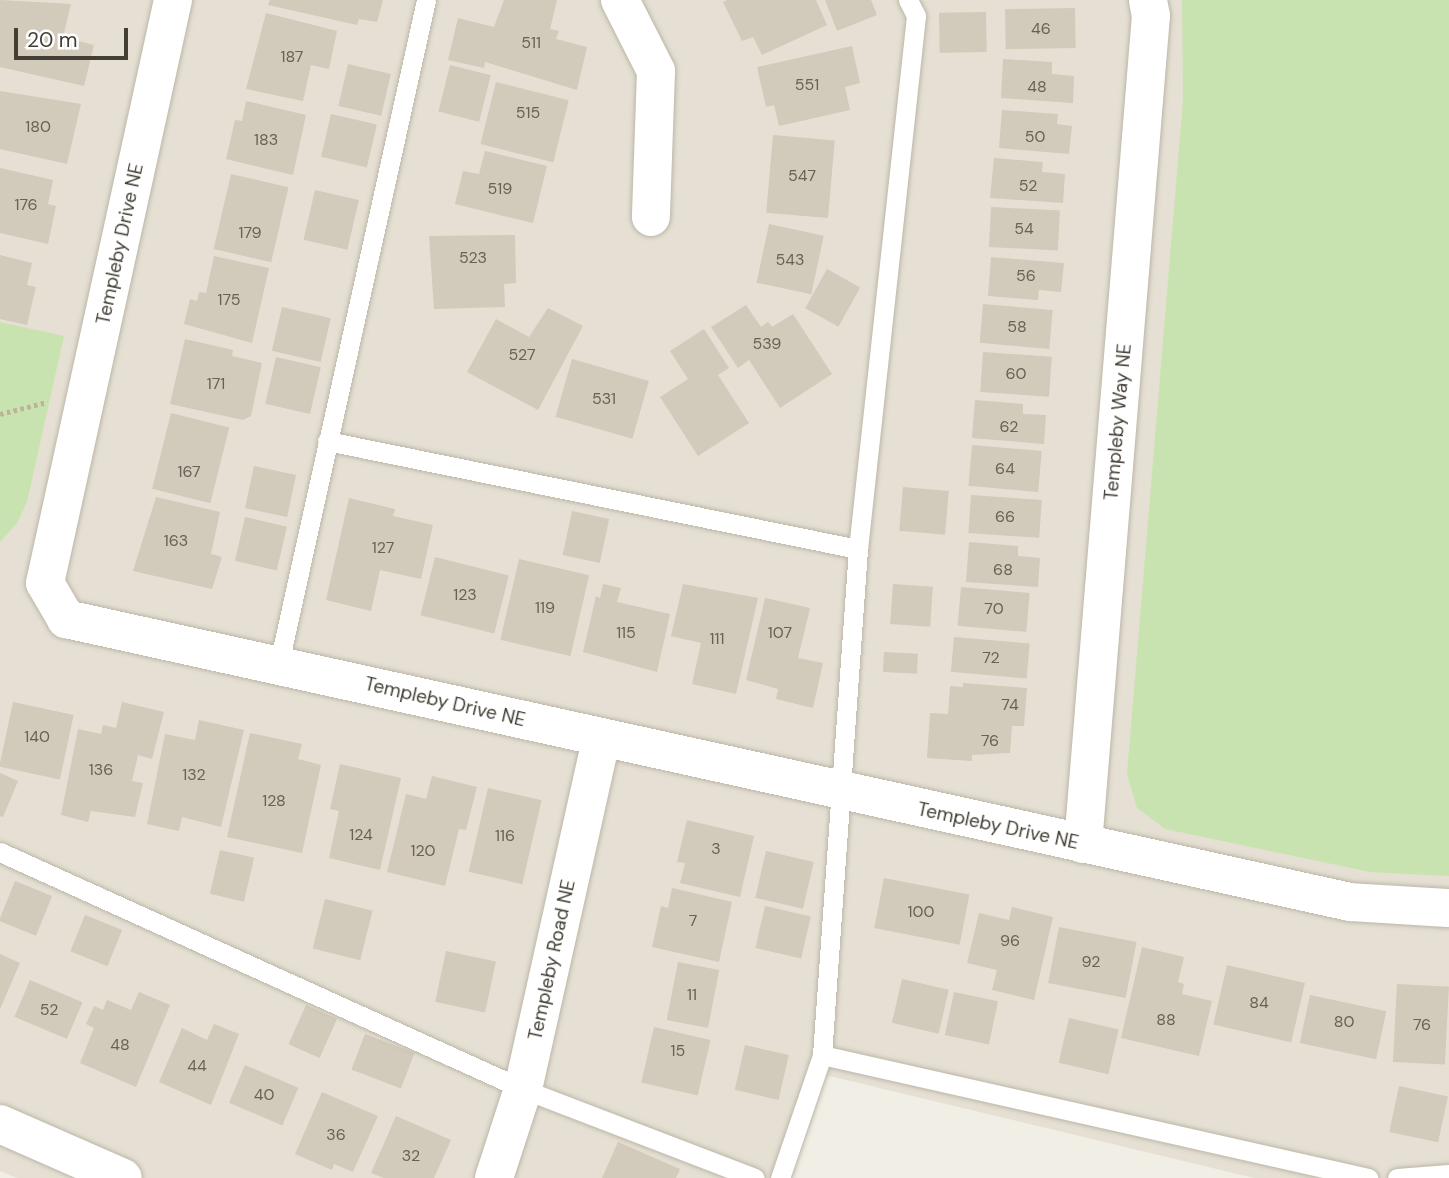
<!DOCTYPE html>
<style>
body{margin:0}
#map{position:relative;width:1449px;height:1178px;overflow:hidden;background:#f1eee5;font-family:"DM Sans",sans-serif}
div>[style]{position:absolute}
.residential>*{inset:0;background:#e5e0d3}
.green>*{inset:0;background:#c9e3b0}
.building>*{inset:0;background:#d2cabb;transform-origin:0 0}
.path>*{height:4.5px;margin-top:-2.25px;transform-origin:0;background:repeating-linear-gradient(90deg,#bdb39b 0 3.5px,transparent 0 7px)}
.roads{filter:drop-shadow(0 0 2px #bcb6a8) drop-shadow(0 0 2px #bcb6a8)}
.lane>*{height:19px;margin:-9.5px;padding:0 9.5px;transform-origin:9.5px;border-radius:9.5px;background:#fff}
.street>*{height:38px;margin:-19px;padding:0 19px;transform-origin:19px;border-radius:19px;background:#fff}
span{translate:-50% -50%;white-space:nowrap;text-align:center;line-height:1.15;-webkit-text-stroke:6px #fff;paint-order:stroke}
.number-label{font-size:16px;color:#676256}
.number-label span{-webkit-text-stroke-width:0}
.street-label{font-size:19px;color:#433f35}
.scale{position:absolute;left:14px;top:28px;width:114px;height:32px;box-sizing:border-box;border:4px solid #433f35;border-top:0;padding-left:9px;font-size:21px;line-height:24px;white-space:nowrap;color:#433f35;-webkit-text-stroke:5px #fff;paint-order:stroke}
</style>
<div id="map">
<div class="residential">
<div style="clip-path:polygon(0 0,1449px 0,1449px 1178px,1254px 1178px,825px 1075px,786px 1178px,17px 1178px,0 1171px)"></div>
</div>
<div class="green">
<div style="clip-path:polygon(1182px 0,1449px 0,1449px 876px,1370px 872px,1165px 829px,1137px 808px,1127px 774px,1183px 100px)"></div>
<div style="clip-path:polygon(0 322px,64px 336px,27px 502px,17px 523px,0 542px)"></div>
</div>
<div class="building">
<div style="clip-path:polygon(0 0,71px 4px,63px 37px,94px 45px,84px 86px,0 67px)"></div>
<div style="clip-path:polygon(270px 0,383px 0,377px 22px,359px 19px,357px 25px,268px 5px)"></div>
<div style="clip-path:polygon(504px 0,557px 0,550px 29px,559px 31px,556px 39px,587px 47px,577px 90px,485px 62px,484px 68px,448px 60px,458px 18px,494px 27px)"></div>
<div style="clip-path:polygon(727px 0,816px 0,827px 25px,762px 55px,753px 37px,742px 41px,723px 2px)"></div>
<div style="clip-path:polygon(825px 0,871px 0,877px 15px,837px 31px)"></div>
<div style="left:1075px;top:8px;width:40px;height:70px;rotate:89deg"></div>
<div style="left:986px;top:12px;width:40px;height:47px;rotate:89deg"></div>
<div style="clip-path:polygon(266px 13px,337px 31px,329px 69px,311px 65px,303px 101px,246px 89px)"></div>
<div style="clip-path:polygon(852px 46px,860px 83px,845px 87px,850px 110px,779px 126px,774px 105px,766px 107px,757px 67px)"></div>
<div style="clip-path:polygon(1003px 59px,1052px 62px,1052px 74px,1074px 76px,1073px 103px,1001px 98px)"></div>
<div style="left:348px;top:64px;width:44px;height:43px;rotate:13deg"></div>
<div style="left:450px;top:65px;width:42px;height:48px;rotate:14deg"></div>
<div style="left:496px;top:82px;width:75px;height:64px;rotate:14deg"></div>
<div style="clip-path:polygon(0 91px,81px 104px,67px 164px,0 149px)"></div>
<div style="clip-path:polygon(246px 101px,306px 115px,293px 175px,226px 159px,235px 120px,242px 121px)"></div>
<div style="clip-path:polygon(1002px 110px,1058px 114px,1057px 124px,1072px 126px,1069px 154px,999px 148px)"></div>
<div style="left:331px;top:114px;width:47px;height:44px;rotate:13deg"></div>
<div style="left:773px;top:135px;width:62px;height:78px;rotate:5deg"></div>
<div style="clip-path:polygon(485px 151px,547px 166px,533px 223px,455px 204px,463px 171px,479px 174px)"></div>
<div style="clip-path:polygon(994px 158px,1043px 162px,1042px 172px,1065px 174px,1063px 203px,990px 198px)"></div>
<div style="clip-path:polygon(0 168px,53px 180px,48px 204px,56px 206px,48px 244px,0 233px)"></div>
<div style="left:231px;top:174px;width:59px;height:77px;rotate:13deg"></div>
<div style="left:315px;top:190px;width:45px;height:51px;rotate:13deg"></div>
<div style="left:991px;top:207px;width:69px;height:40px;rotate:3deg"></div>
<div style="left:769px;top:224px;width:56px;height:60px;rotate:12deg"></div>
<div style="clip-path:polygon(515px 235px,516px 283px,504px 284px,505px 307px,434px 309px,429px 236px)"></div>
<div style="clip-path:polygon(0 255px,32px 263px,27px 285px,36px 287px,27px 325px,0 319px)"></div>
<div style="clip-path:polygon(214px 256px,269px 268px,252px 343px,184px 324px,190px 299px,197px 301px,199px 292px,206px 293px)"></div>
<div style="clip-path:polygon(991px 257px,1064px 263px,1061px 292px,1039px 290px,1038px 300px,988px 296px)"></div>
<div style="left:827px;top:269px;width:38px;height:45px;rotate:29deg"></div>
<div style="left:983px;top:304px;width:70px;height:39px;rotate:5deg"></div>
<div style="clip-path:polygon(746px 305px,761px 327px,768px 322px,772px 327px,793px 314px,832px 374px,780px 408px,749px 360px,738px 368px,711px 327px)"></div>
<div style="left:282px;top:307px;width:50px;height:45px;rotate:13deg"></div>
<div style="clip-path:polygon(548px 308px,583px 326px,538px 410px,467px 372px,496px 319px,529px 337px)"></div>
<div style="clip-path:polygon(704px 329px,729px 368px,718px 375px,749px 423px,698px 456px,660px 397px,688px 379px,670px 351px)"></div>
<div style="clip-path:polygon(185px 339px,233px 350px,232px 356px,262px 363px,251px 416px,243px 420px,170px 404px)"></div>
<div style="left:983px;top:352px;width:69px;height:40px;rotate:4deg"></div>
<div style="left:276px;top:357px;width:46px;height:48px;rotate:13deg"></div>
<div style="left:572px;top:359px;width:80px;height:60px;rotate:16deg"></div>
<div style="clip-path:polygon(975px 400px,1023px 404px,1023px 414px,1046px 415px,1044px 444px,972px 438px)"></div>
<div style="left:171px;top:413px;width:60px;height:78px;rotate:14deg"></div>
<div style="left:972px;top:445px;width:70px;height:41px;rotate:5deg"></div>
<div style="left:254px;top:466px;width:43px;height:43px;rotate:12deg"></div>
<div style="left:903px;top:487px;width:46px;height:44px;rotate:5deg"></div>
<div style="left:971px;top:495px;width:71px;height:38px;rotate:4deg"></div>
<div style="clip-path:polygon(156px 497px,220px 512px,211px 554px,222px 557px,212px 589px,133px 571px)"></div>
<div style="clip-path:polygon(349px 498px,395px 509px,393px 516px,433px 525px,421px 579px,380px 570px,371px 611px,326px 600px)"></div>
<div style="left:572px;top:511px;width:38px;height:45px;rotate:12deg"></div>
<div style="left:245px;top:517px;width:43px;height:45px;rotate:13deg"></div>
<div style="clip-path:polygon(969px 542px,1018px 546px,1018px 556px,1040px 558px,1038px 587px,966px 582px)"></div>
<div style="left:435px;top:557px;width:76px;height:60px;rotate:14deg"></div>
<div style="left:519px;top:559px;width:72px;height:83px;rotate:13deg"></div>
<div style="clip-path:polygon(603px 584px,621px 588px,617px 602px,670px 614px,657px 672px,583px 652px,596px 596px,600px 598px)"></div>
<div style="clip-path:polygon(683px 584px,758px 598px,736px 694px,692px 684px,701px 643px,671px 636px)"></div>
<div style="left:893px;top:584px;width:40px;height:40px;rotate:4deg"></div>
<div style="left:961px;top:587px;width:69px;height:39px;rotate:5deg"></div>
<div style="clip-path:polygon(765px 598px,810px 608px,798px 658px,823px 663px,813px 708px,776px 699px,778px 689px,746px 680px)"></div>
<div style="left:954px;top:637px;width:76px;height:35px;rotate:5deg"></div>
<div style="left:884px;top:652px;width:34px;height:20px;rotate:3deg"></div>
<div style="clip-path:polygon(963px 683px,1027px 688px,1024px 726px,1012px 726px,1010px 753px,972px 755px,972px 761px,927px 758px,930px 713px,948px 714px,950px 686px,963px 687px)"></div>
<div style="left:13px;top:702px;width:62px;height:66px;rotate:12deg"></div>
<div style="clip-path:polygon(122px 702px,164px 712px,152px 759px,138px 755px,132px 781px,143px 783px,135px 817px,91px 811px,88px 822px,61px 815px,78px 729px,101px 734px,103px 725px,116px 728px)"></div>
<div style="clip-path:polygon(199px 720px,244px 730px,221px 827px,182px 817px,179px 831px,147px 824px,165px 734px,195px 740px)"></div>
<div style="clip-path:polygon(250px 733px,302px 744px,298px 759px,321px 765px,302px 853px,227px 837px)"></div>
<div style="clip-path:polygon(340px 764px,401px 778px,380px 870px,329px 858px,339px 811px,330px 809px)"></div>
<div style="clip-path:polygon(0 773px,18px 781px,3px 817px,0 816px)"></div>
<div style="clip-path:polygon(432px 776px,477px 787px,466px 830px,459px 829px,445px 886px,387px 872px,406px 794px,426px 799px)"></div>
<div style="left:488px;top:788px;width:55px;height:86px;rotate:13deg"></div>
<div style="clip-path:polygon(687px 820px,754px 836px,740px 897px,680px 883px,685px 863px,677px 862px)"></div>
<div style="left:220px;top:850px;width:35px;height:45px;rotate:13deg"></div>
<div style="left:766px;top:851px;width:49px;height:48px;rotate:13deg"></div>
<div style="left:884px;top:878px;width:87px;height:51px;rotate:11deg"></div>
<div style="left:15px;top:881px;width:40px;height:43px;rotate:22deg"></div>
<div style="clip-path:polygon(672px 888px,732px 902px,719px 962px,652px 947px,661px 906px,668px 908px)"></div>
<div style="left:325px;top:899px;width:49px;height:51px;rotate:14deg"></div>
<div style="left:765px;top:906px;width:47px;height:43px;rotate:13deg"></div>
<div style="clip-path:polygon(1012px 907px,1053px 917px,1034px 1000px,992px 990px,997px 970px,967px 963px,979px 913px,1009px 920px)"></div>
<div style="left:85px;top:915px;width:40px;height:39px;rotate:22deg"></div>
<div style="left:1059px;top:927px;width:79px;height:57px;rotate:11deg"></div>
<div style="clip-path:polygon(1142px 947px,1184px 957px,1178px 982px,1184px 984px,1182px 994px,1212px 1001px,1199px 1056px,1121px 1038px)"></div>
<div style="left:446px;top:951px;width:51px;height:52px;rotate:12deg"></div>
<div style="clip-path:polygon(0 954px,20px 963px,0 1009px)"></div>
<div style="left:678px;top:962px;width:42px;height:59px;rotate:11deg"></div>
<div style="left:1227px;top:965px;width:80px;height:61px;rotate:13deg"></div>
<div style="left:902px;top:979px;width:48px;height:45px;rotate:13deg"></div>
<div style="left:30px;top:980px;width:57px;height:40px;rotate:23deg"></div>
<div style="left:1397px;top:984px;width:52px;height:78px;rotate:3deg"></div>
<div style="clip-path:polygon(139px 992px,170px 1005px,136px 1087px,80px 1063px,94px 1028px,86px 1024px,94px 1006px,103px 1010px,107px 1000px,131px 1010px)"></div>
<div style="left:954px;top:992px;width:45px;height:44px;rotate:12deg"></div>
<div style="left:1310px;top:995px;width:78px;height:49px;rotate:12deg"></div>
<div style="left:306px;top:1005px;width:34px;height:43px;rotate:24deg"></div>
<div style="left:1069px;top:1018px;width:51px;height:46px;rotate:13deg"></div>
<div style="clip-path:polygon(214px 1024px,239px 1034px,211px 1105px,159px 1082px,182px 1028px,207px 1040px)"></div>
<div style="left:654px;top:1027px;width:58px;height:57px;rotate:13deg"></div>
<div style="left:365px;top:1034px;width:53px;height:38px;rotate:21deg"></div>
<div style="left:745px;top:1045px;width:45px;height:46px;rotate:13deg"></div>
<div style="left:245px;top:1065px;width:58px;height:41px;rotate:23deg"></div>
<div style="left:1399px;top:1086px;width:50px;height:47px;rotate:12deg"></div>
<div style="clip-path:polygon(322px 1092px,378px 1116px,353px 1172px,334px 1164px,332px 1170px,295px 1154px)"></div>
<div style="clip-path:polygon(396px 1116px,451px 1140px,434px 1178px,384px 1178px,371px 1173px)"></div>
<div style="clip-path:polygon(618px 1142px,680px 1169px,676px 1178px,602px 1178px)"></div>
</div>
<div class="path">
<div style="left:0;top:414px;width:49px;rotate:-14.3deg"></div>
</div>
<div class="roads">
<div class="lane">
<div style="left:908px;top:0;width:18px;rotate:63deg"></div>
<div style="left:916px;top:16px;width:536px;rotate:96.21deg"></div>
<div style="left:858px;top:549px;width:507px;rotate:94.07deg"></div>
<div style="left:822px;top:1055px;width:560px;rotate:12.7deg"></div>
<div style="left:327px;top:441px;width:542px;rotate:11.5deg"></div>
<div style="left:279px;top:663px;width:679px;rotate:-77.5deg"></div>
<div style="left:0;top:852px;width:574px;rotate:24.38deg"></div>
<div style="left:523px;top:1089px;width:248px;rotate:21deg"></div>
<div style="left:780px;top:1178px;width:130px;rotate:-71.1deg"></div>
<div style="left:1397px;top:1178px;width:52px;rotate:-4.4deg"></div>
</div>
<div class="street">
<div style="left:173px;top:0;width:597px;rotate:102.38deg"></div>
<div style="left:45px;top:583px;width:42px;rotate:59.7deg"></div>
<div style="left:66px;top:619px;width:1315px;rotate:12.43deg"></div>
<div style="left:1350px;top:902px;width:99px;rotate:3.5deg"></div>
<div style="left:620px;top:0;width:80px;rotate:63.1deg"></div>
<div style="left:656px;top:71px;width:146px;rotate:92deg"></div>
<div style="left:1083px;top:844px;width:831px;rotate:-85.31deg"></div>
<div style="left:1151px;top:16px;width:16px;rotate:-101deg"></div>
<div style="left:0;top:1124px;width:134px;rotate:23.7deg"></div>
<div style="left:494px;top:1178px;width:94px;rotate:-72deg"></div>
<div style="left:523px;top:1089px;width:359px;rotate:-77.4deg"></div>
</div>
</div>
<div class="number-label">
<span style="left:1041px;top:29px">46</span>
<span style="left:531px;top:43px">511</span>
<span style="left:292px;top:57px">187</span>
<span style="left:807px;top:85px">551</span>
<span style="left:1037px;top:87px">48</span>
<span style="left:528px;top:113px">515</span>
<span style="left:38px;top:127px">180</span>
<span style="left:1035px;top:137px">50</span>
<span style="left:266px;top:140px">183</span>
<span style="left:802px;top:176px">547</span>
<span style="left:1028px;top:186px">52</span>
<span style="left:500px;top:189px">519</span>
<span style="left:26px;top:205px">176</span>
<span style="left:1024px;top:229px">54</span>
<span style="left:250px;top:233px">179</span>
<span style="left:473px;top:258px">523</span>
<span style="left:790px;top:260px">543</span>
<span style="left:1026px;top:276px">56</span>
<span style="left:229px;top:300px">175</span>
<span style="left:1017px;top:327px">58</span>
<span style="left:767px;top:344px">539</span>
<span style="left:522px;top:355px">527</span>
<span style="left:1016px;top:374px">60</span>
<span style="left:216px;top:384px">171</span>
<span style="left:604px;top:399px">531</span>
<span style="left:1009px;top:427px">62</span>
<span style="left:1005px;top:469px">64</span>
<span style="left:189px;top:472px">167</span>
<span style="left:1005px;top:517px">66</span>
<span style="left:176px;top:541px">163</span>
<span style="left:383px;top:548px">127</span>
<span style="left:1003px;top:570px">68</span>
<span style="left:465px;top:595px">123</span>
<span style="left:545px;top:608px">119</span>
<span style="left:994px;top:609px">70</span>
<span style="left:626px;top:633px">115</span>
<span style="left:780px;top:633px">107</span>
<span style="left:717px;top:639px">111</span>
<span style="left:991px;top:658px">72</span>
<span style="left:1010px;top:705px">74</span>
<span style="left:37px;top:737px">140</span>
<span style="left:990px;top:741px">76</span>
<span style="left:101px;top:770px">136</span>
<span style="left:194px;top:775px">132</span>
<span style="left:274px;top:801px">128</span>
<span style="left:361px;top:835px">124</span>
<span style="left:505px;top:836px">116</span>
<span style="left:716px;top:849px">3</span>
<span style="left:423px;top:851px">120</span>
<span style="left:921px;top:912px">100</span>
<span style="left:693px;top:921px">7</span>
<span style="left:1010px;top:941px">96</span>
<span style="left:1091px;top:962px">92</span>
<span style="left:692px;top:995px">11</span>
<span style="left:1259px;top:1003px">84</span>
<span style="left:49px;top:1010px">52</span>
<span style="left:1166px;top:1020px">88</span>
<span style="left:1344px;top:1022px">80</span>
<span style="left:1422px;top:1025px">76</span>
<span style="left:120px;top:1045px">48</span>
<span style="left:678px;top:1051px">15</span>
<span style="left:197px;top:1066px">44</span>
<span style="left:264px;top:1095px">40</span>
<span style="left:336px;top:1135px">36</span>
<span style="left:411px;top:1156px">32</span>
</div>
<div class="street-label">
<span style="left:120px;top:244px;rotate:-78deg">Templeby Drive NE</span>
<span style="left:1118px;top:422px;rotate:-85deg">Templeby Way NE</span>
<span style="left:445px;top:702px;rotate:13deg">Templeby Drive NE</span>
<span style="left:998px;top:826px;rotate:12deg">Templeby Drive NE</span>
<span style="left:552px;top:960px;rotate:-78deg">Templeby Road NE</span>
</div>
<div class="scale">20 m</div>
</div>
